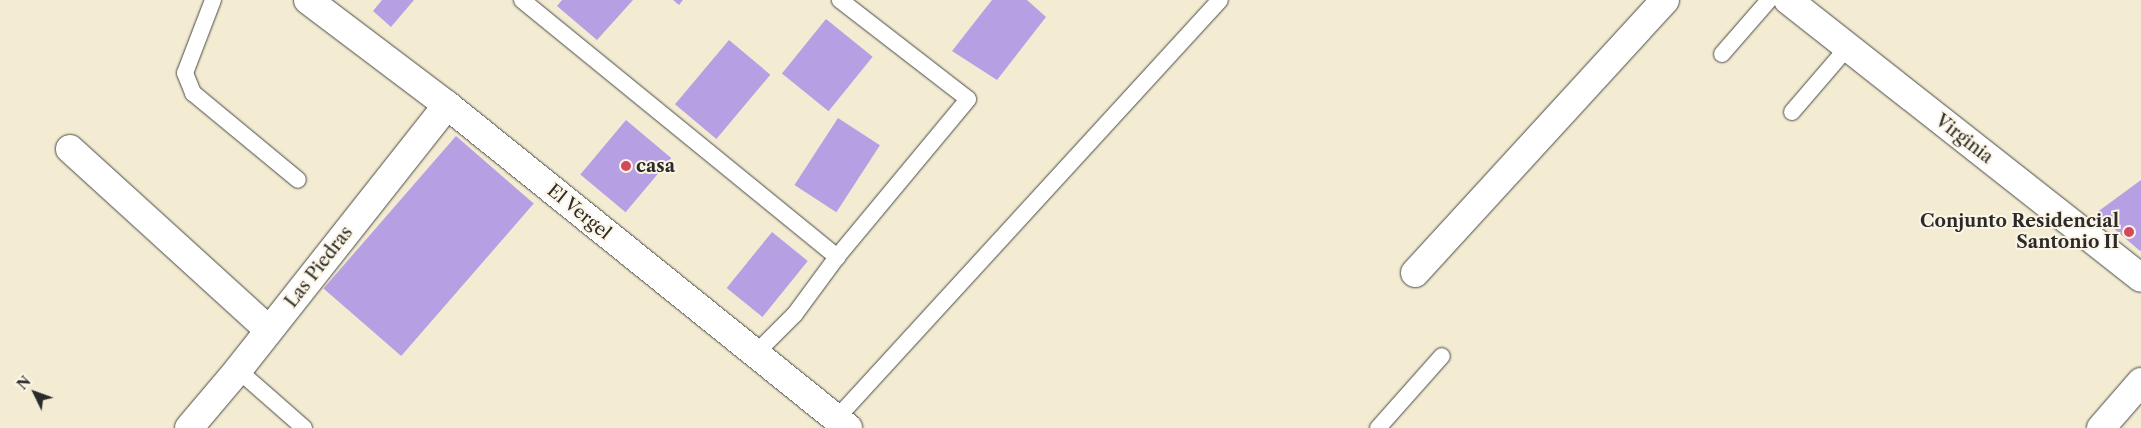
<!DOCTYPE html>
<style>
body{margin:0}
#map{position:relative;width:2141px;height:428px;overflow:hidden;background:#f3ecd3;font-family:"Libre Caslon Text",serif}
div>[style]{position:absolute}
.building>*{inset:0;background:#b79fe3;transform-origin:0 0}
.roads{filter:drop-shadow(0 0 1px #494844) drop-shadow(0 0 1px #494844)}
.service>*{height:16px;margin:-8px;padding:0 8px;transform-origin:8px;border-radius:8px;background:#fff}
.minor>*{height:28px;margin:-14px;padding:0 14px;transform-origin:14px;border-radius:14px;background:#fff}
.dots>*{width:14px;height:14px;translate:-50% -50%;box-sizing:border-box;border:2px solid #fcf5e5;border-radius:50%}
span{translate:-50% -50%;white-space:nowrap;text-align:center;line-height:1.15;-webkit-text-stroke:4px #fcf5e5;paint-order:stroke}
.street-label{font-size:18px;color:#2b2b2b}
.poi-label{font-size:18px;color:#2b2b2b;font-weight:700}
.left{translate:0 -50%;text-align:left}
.right{translate:-100% -50%;text-align:right}
.north{position:absolute;left:10px;top:368px;width:50px;height:50px;-webkit-text-stroke:4px #fcf5e5;paint-order:stroke;rotate:312deg;font-size:14px;font-weight:700;line-height:20px;text-align:center;color:#2b2b2b}
.north::after{content:'';display:block;margin:auto;width:18px;height:22px;background:#2b2b2b;clip-path:polygon(50% 0,100% 100%,50% 72%,0 100%)}
</style>
<div id="map">
<div class="building">
<div style="clip-path:polygon(382px 0,414px 0,391px 27px,373px 11px)"></div>
<div style="clip-path:polygon(562px 0,633px 0,597px 40px,557px 6px)"></div>
<div style="clip-path:polygon(673px 0,683px 0,679px 5px)"></div>
<div style="clip-path:polygon(992px 0,1027px 0,1046px 17px,997px 80px,952px 51px)"></div>
<div style="left:826px;top:19px;width:60px;height:70px;rotate:39deg"></div>
<div style="left:729px;top:40px;width:54px;height:84px;rotate:40deg"></div>
<div style="left:838px;top:118px;width:50px;height:80px;rotate:33deg"></div>
<div style="left:626px;top:120px;width:59px;height:71px;rotate:40deg"></div>
<div style="left:456px;top:136px;width:103px;height:202px;rotate:41deg"></div>
<div style="clip-path:polygon(2141px 180px,2141px 250px,2140px 251px,2096px 213px)"></div>
<div style="left:772px;top:232px;width:46px;height:72px;rotate:39deg"></div>
</div>
<div class="roads">
<div class="service">
<div style="left:213px;top:0;width:78px;rotate:111deg"></div>
<div style="left:185px;top:73px;width:22px;rotate:68deg"></div>
<div style="left:193px;top:93px;width:136px;rotate:39.6deg"></div>
<div style="left:522px;top:0;width:407px;rotate:39.2deg"></div>
<div style="left:1722px;top:54px;width:72px;rotate:-49deg"></div>
<div style="left:1792px;top:112px;width:86px;rotate:-49.3deg"></div>
<div style="left:754px;top:355px;width:58px;rotate:-45deg"></div>
<div style="left:795px;top:314px;width:71px;rotate:-53.6deg"></div>
<div style="left:837px;top:257px;width:205px;rotate:-50.3deg"></div>
<div style="left:968px;top:99px;width:162px;rotate:-142.3deg"></div>
<div style="left:238px;top:370px;width:88px;rotate:41.3deg"></div>
<div style="left:836px;top:419px;width:568px;rotate:-47.5deg"></div>
<div style="left:1378px;top:428px;width:96px;rotate:-48.4deg"></div>
</div>
<div class="minor">
<div style="left:308px;top:0;width:174px;rotate:37.1deg"></div>
<div style="left:447px;top:105px;width:515px;rotate:38.85deg"></div>
<div style="left:1788px;top:0;width:449px;rotate:38.2deg"></div>
<div style="left:70px;top:149px;width:269px;rotate:42.3deg"></div>
<div style="left:1415px;top:273px;width:370px;rotate:-47.5deg"></div>
<div style="left:189px;top:428px;width:76px;rotate:-49.8deg"></div>
<div style="left:238px;top:370px;width:337px;rotate:-51.7deg"></div>
<div style="left:2101px;top:428px;width:61px;rotate:-49deg"></div>
</div>
</div>
<div class="dots">
<div style="left:626px;top:166px;background:#d1495b"></div>
<div style="left:2129px;top:232px;background:#d1495b"></div>
</div>
<div class="street-label">
<span style="left:1964px;top:139px;rotate:38deg">Virginia</span>
<span style="left:579px;top:212px;rotate:39deg">El Vergel</span>
<span style="left:319px;top:267px;rotate:-52deg">Las Piedras</span>
</div>
<div class="poi-label">
<span class="left" style="left:636px;top:166px">casa</span>
<span class="right" style="left:2119px;top:232px">Conjunto Residencial<br>Santonio II</span>
</div>
<div class="north">N</div>
</div>
